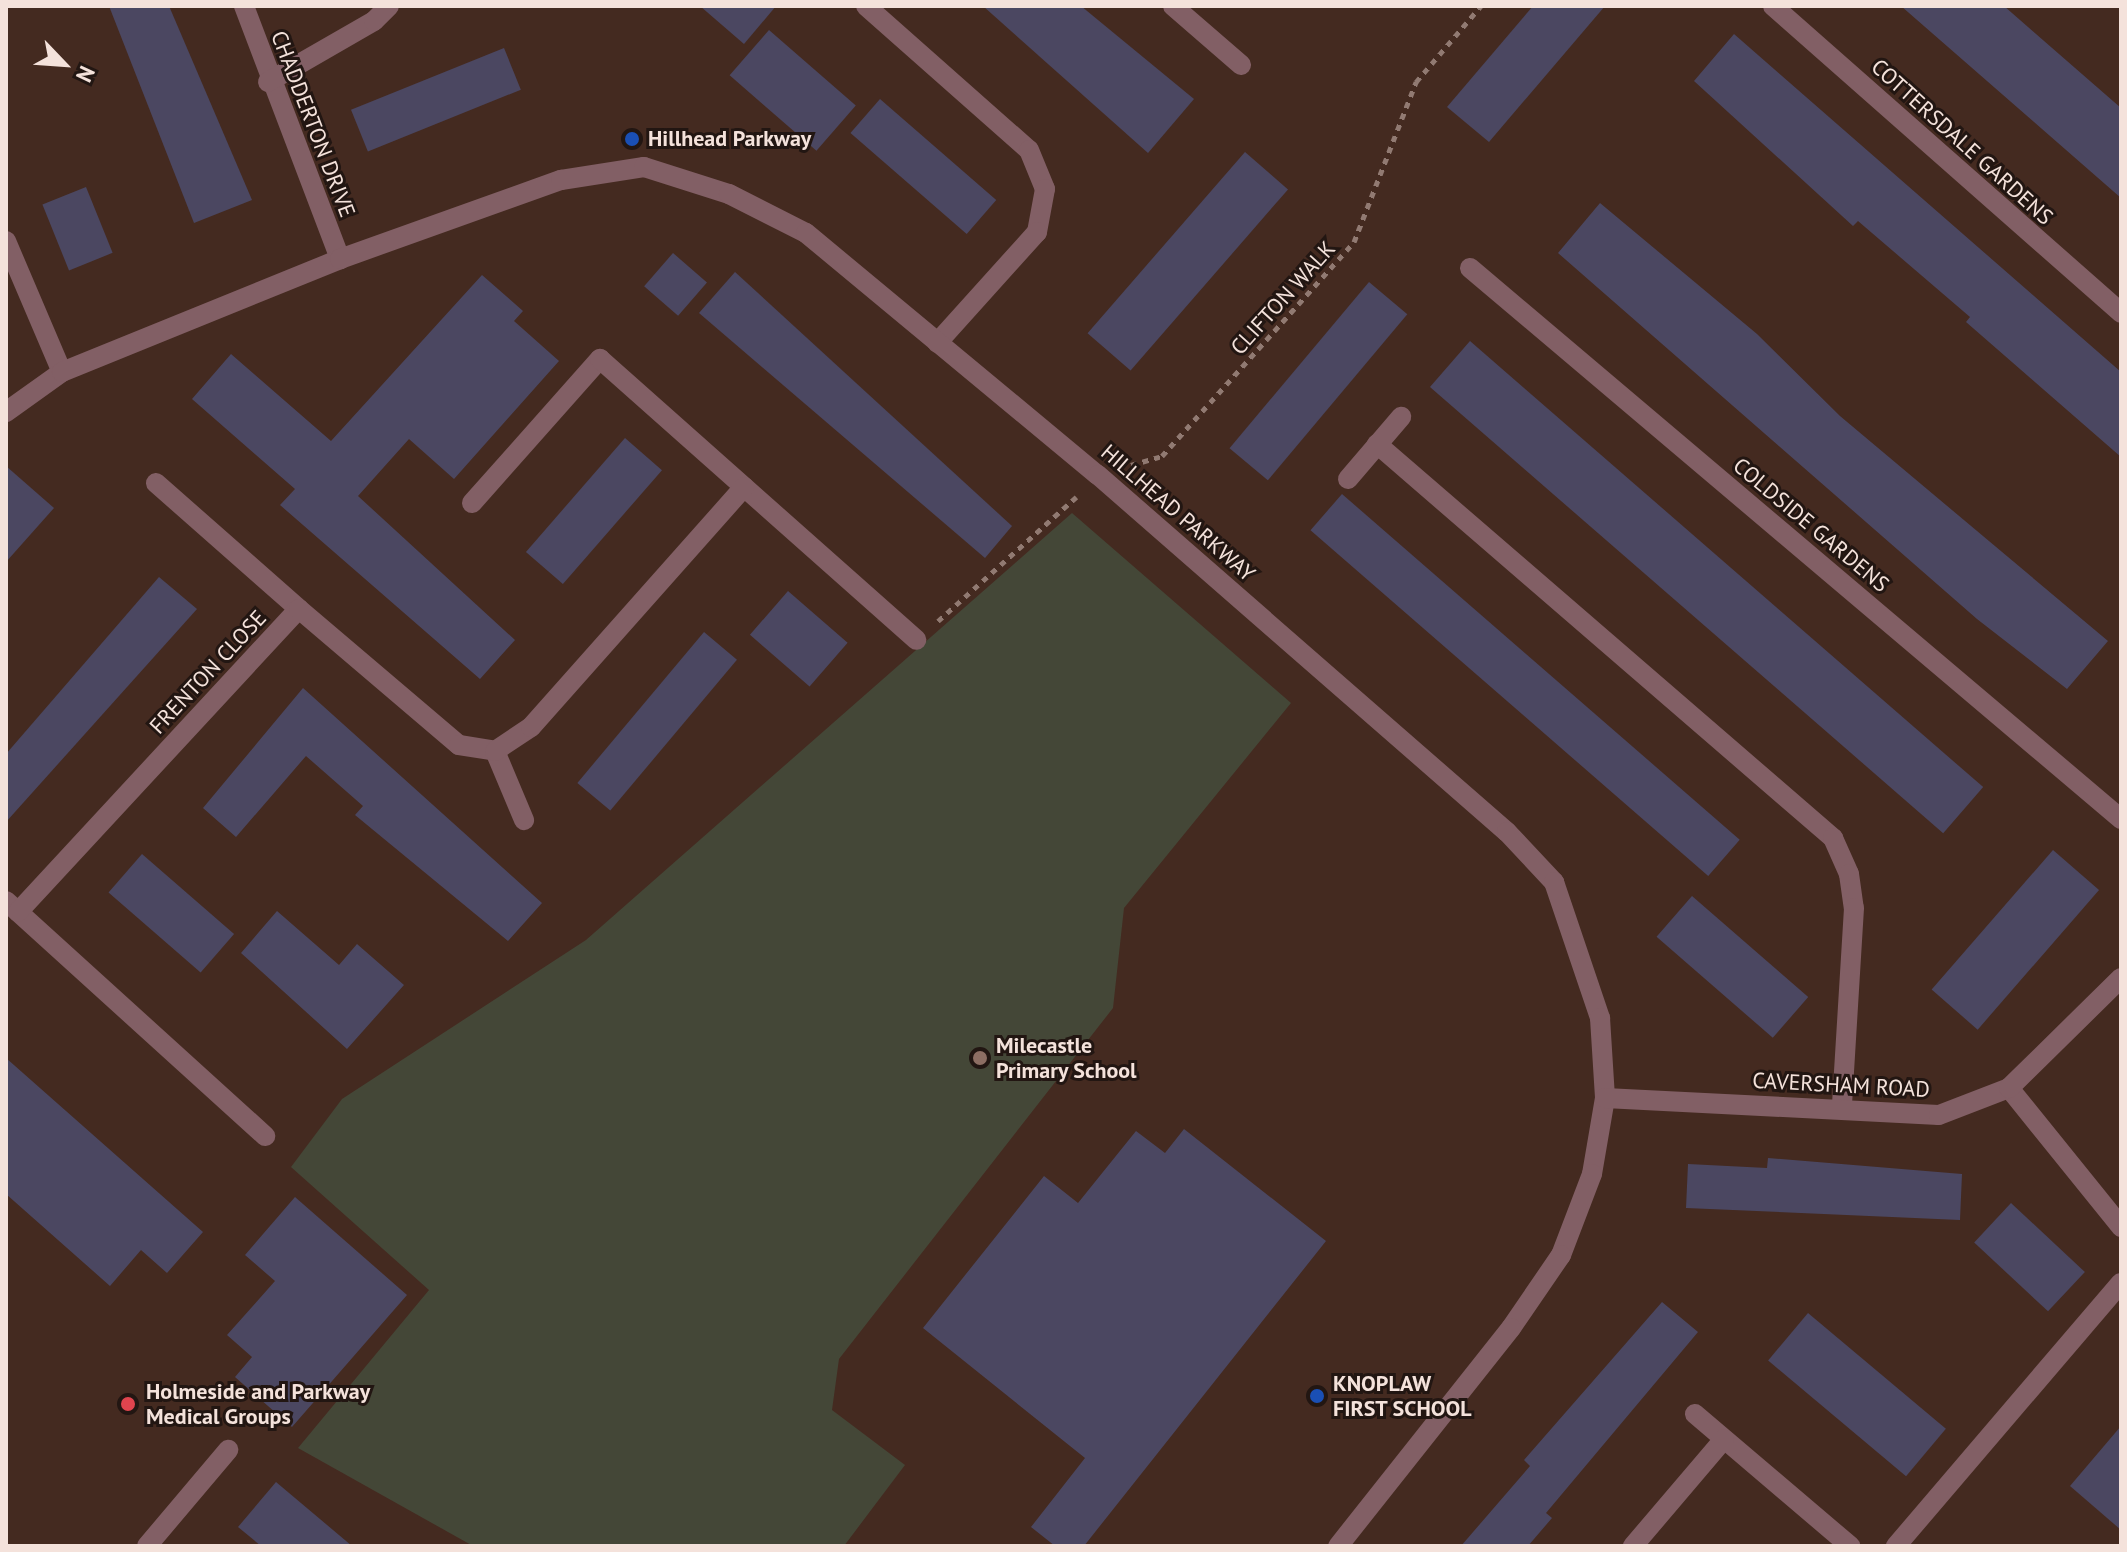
<!DOCTYPE html>
<style>
body{margin:0}
#map{position:relative;width:2127px;height:1552px;overflow:hidden;background:#442a20;font-family:"PT Sans",sans-serif}
div>[style]{position:absolute}
.green>*{inset:0;background:#444737}
.building>*{inset:0;background:#4b4761;transform-origin:0 0}
.path>*{height:5px;margin-top:-2.5px;transform-origin:0;background:repeating-linear-gradient(90deg,#917a72 0 6px,transparent 0 12px)}
.minor>*{height:20px;margin:-10px;padding:0 10px;transform-origin:10px;border-radius:10px;background:#825f65}
.dots>*{width:22px;height:22px;translate:-50% -50%;box-sizing:border-box;border:4px solid #221612;border-radius:50%}
span{translate:-50% -50%;white-space:nowrap;text-align:center;line-height:1.15;-webkit-text-stroke:6px #221612;paint-order:stroke}
.street-label{font-size:22px;color:#f4e2db}
.poi-label{font-size:22px;color:#f4e2db;font-weight:700}
.left{translate:0 -50%;text-align:left}
.frame{position:absolute;inset:0;border:8px solid #f4e2db;pointer-events:none}
.north{position:absolute;left:24px;top:24px;width:80px;height:80px;-webkit-text-stroke:6px #221612;paint-order:stroke;rotate:115deg;font-size:22px;font-weight:700;line-height:32px;text-align:center;color:#f4e2db}
.north::after{content:'';display:block;margin:auto;width:28px;height:36px;background:#f4e2db;clip-path:polygon(50% 0,100% 100%,50% 72%,0 100%)}
</style>
<div id="map">
<div class="green">
<div style="clip-path:polygon(1072px 513px,1291px 703px,1124px 908px,1113px 1008px,839px 1359px,832px 1410px,905px 1465px,844px 1546px,473px 1546px,298px 1448px,429px 1290px,291px 1167px,342px 1099px,586px 940px)"></div>
</div>
<div class="building">
<div style="clip-path:polygon(109px 6px,169px 6px,252px 200px,194px 223px)"></div>
<div style="clip-path:polygon(700px 6px,776px 6px,744px 44px)"></div>
<div style="clip-path:polygon(983px 6px,1081px 6px,1194px 99px,1148px 153px)"></div>
<div style="clip-path:polygon(1533px 6px,1605px 6px,1489px 142px,1447px 107px)"></div>
<div style="clip-path:polygon(1901px 6px,2004px 6px,2028px 27px,2121px 108px,2121px 198px)"></div>
<div style="left:769px;top:30px;width:115px;height:60px;rotate:41deg"></div>
<div style="clip-path:polygon(1734px 34px,2121px 372px,2121px 457px,1966px 322px,1970px 317px,1858px 221px,1853px 226px,1694px 81px)"></div>
<div style="left:504px;top:48px;width:45px;height:165px;rotate:68deg"></div>
<div style="left:880px;top:99px;width:154px;height:45px;rotate:41deg"></div>
<div style="left:1245px;top:152px;width:57px;height:240px;rotate:41deg"></div>
<div style="left:86px;top:187px;width:71px;height:47px;rotate:68deg"></div>
<div style="clip-path:polygon(1600px 203px,1757px 334px,1840px 416px,2108px 641px,2067px 689px,1977px 619px,1558px 253px)"></div>
<div style="left:673px;top:253px;width:45px;height:44px;rotate:41deg"></div>
<div style="clip-path:polygon(735px 272px,1012px 526px,985px 558px,699px 313px)"></div>
<div style="clip-path:polygon(482px 275px,523px 311px,514px 321px,559px 361px,454px 479px,409px 439px,358px 496px,515px 640px,480px 679px,280px 505px,295px 489px,192px 399px,231px 354px,331px 441px)"></div>
<div style="left:1369px;top:282px;width:50px;height:217px;rotate:40deg"></div>
<div style="left:1470px;top:341px;width:680px;height:61px;rotate:41deg"></div>
<div style="left:625px;top:438px;width:49px;height:151px;rotate:41deg"></div>
<div style="clip-path:polygon(6px 466px,54px 508px,6px 562px)"></div>
<div style="left:1342px;top:494px;width:527px;height:48px;rotate:41deg"></div>
<div style="clip-path:polygon(159px 577px,197px 609px,6px 822px,6px 754px)"></div>
<div style="left:788px;top:591px;width:79px;height:58px;rotate:41deg"></div>
<div style="left:704px;top:632px;width:43px;height:197px;rotate:40deg"></div>
<div style="clip-path:polygon(303px 688px,542px 903px,508px 941px,355px 815px,363px 806px,306px 756px,236px 837px,203px 808px)"></div>
<div style="left:2053px;top:850px;width:61px;height:185px;rotate:41deg"></div>
<div style="left:142px;top:854px;width:122px;height:51px;rotate:41deg"></div>
<div style="left:1692px;top:896px;width:154px;height:54px;rotate:41deg"></div>
<div style="clip-path:polygon(277px 911px,339px 965px,357px 944px,404px 985px,347px 1049px,241px 953px)"></div>
<div style="clip-path:polygon(6px 1058px,203px 1232px,167px 1273px,141px 1250px,110px 1286px,6px 1194px)"></div>
<div style="clip-path:polygon(1184px 1129px,1326px 1241px,1084px 1546px,1055px 1546px,1031px 1527px,1085px 1458px,923px 1328px,1044px 1176px,1078px 1203px,1136px 1131px,1165px 1153px)"></div>
<div style="clip-path:polygon(1768px 1158px,1962px 1174px,1960px 1220px,1686px 1208px,1688px 1164px,1767px 1168px)"></div>
<div style="clip-path:polygon(295px 1197px,407px 1295px,292px 1427px,235px 1377px,252px 1357px,227px 1335px,275px 1281px,245px 1255px)"></div>
<div style="left:2011px;top:1203px;width:101px;height:54px;rotate:43deg"></div>
<div style="clip-path:polygon(1662px 1302px,1698px 1332px,1546px 1513px,1552px 1518px,1528px 1546px,1461px 1546px,1530px 1466px,1524px 1460px)"></div>
<div style="left:1808px;top:1313px;width:180px;height:62px;rotate:40deg"></div>
<div style="clip-path:polygon(2121px 1426px,2121px 1530px,2070px 1486px)"></div>
<div style="clip-path:polygon(276px 1482px,352px 1546px,261px 1546px,238px 1527px)"></div>
</div>
<div class="path">
<div style="left:1131px;top:465px;width:32px;rotate:-16deg"></div>
<div style="left:1162px;top:456px;width:288px;rotate:-48.1deg"></div>
<div style="left:1354px;top:242px;width:172px;rotate:-68.8deg"></div>
<div style="left:1416px;top:82px;width:100px;rotate:-49.5deg"></div>
<div style="left:938px;top:621px;width:186px;rotate:-41.9deg"></div>
</div>
<div class="minor">
<div style="left:244px;top:6px;width:271px;rotate:69.2deg"></div>
<div style="left:866px;top:6px;width:217px;rotate:41.5deg"></div>
<div style="left:1029px;top:150px;width:42px;rotate:67.7deg"></div>
<div style="left:1045px;top:189px;width:44px;rotate:100.5deg"></div>
<div style="left:1037px;top:232px;width:149px;rotate:132deg"></div>
<div style="left:1173px;top:6px;width:90px;rotate:40.9deg"></div>
<div style="left:1773px;top:6px;width:464px;rotate:41.4deg"></div>
<div style="left:268px;top:82px;width:122px;rotate:-29.9deg"></div>
<div style="left:374px;top:21px;width:21px;rotate:-45deg"></div>
<div style="left:6px;top:241px;width:142px;rotate:66.9deg"></div>
<div style="left:1470px;top:268px;width:853px;rotate:40.24deg"></div>
<div style="left:6px;top:412px;width:69px;rotate:-35.5deg"></div>
<div style="left:62px;top:372px;width:300px;rotate:-22.1deg"></div>
<div style="left:340px;top:259px;width:235px;rotate:-19.7deg"></div>
<div style="left:561px;top:180px;width:84px;rotate:-8.9deg"></div>
<div style="left:644px;top:167px;width:89px;rotate:17.6deg"></div>
<div style="left:729px;top:194px;width:86px;rotate:26.9deg"></div>
<div style="left:806px;top:233px;width:379px;rotate:39.7deg"></div>
<div style="left:1098px;top:475px;width:543px;rotate:41.12deg"></div>
<div style="left:1507px;top:832px;width:69px;rotate:46.8deg"></div>
<div style="left:1554px;top:882px;width:144px;rotate:71.3deg"></div>
<div style="left:1600px;top:1018px;width:80px;rotate:86.4deg"></div>
<div style="left:1605px;top:1098px;width:77px;rotate:99.7deg"></div>
<div style="left:1592px;top:1174px;width:87px;rotate:110.9deg"></div>
<div style="left:1561px;top:1255px;width:88px;rotate:124.4deg"></div>
<div style="left:1511px;top:1328px;width:278px;rotate:128.4deg"></div>
<div style="left:1377px;top:444px;width:603px;rotate:40.83deg"></div>
<div style="left:1833px;top:838px;width:39px;rotate:66deg"></div>
<div style="left:1849px;top:874px;width:34px;rotate:82deg"></div>
<div style="left:1854px;top:908px;width:199px;rotate:93.5deg"></div>
<div style="left:1348px;top:479px;width:82px;rotate:-49.5deg"></div>
<div style="left:156px;top:483px;width:191px;rotate:41.4deg"></div>
<div style="left:472px;top:503px;width:193px;rotate:-48.4deg"></div>
<div style="left:600px;top:359px;width:423px;rotate:41.6deg"></div>
<div style="left:495px;top:751px;width:75px;rotate:67.2deg"></div>
<div style="left:6px;top:901px;width:350px;rotate:42.2deg"></div>
<div style="left:18px;top:912px;width:413px;rotate:-47.2deg"></div>
<div style="left:299px;top:609px;width:210px;rotate:40.4deg"></div>
<div style="left:459px;top:745px;width:36px;rotate:9deg"></div>
<div style="left:495px;top:751px;width:43px;rotate:-33.7deg"></div>
<div style="left:531px;top:727px;width:321px;rotate:-48.4deg"></div>
<div style="left:2009px;top:1088px;width:179px;rotate:51.1deg"></div>
<div style="left:1605px;top:1098px;width:334px;rotate:2.9deg"></div>
<div style="left:1939px;top:1115px;width:75px;rotate:-21.1deg"></div>
<div style="left:2009px;top:1088px;width:157px;rotate:-44.5deg"></div>
<div style="left:1695px;top:1414px;width:204px;rotate:40.4deg"></div>
<div style="left:147px;top:1546px;width:126px;rotate:-49.8deg"></div>
<div style="left:1633px;top:1546px;width:140px;rotate:-49.6deg"></div>
<div style="left:1896px;top:1546px;width:346px;rotate:-49.5deg"></div>
</div>
<div class="dots">
<div style="left:632px;top:139px;background:#1a4fb4"></div>
<div style="left:980px;top:1058px;background:#8d6e63"></div>
<div style="left:1317px;top:1396px;background:#1a4fb4"></div>
<div style="left:128px;top:1404px;background:#e0444e"></div>
</div>
<div class="street-label">
<span style="left:313px;top:124px;rotate:69deg">CHADDERTON DRIVE</span>
<span style="left:1962px;top:142px;rotate:42deg">COTTERSDALE GARDENS</span>
<span style="left:1283px;top:298px;rotate:-48deg">CLIFTON WALK</span>
<span style="left:1178px;top:513px;rotate:41deg">HILLHEAD PARKWAY</span>
<span style="left:1811px;top:525px;rotate:40deg">COLDSIDE GARDENS</span>
<span style="left:208px;top:672px;rotate:-47deg">FRENTON CLOSE</span>
<span style="left:1841px;top:1085px;rotate:3deg">CAVERSHAM ROAD</span>
</div>
<div class="poi-label">
<span class="left" style="left:648px;top:139px">Hillhead Parkway</span>
<span class="left" style="left:996px;top:1058px">Milecastle<br>Primary School</span>
<span class="left" style="left:1333px;top:1396px">KNOPLAW<br>FIRST SCHOOL</span>
<span class="left" style="left:146px;top:1404px">Holmeside and Parkway<br>Medical Groups</span>
</div>
<div class="frame"></div>
<div class="north">N</div>
</div>
